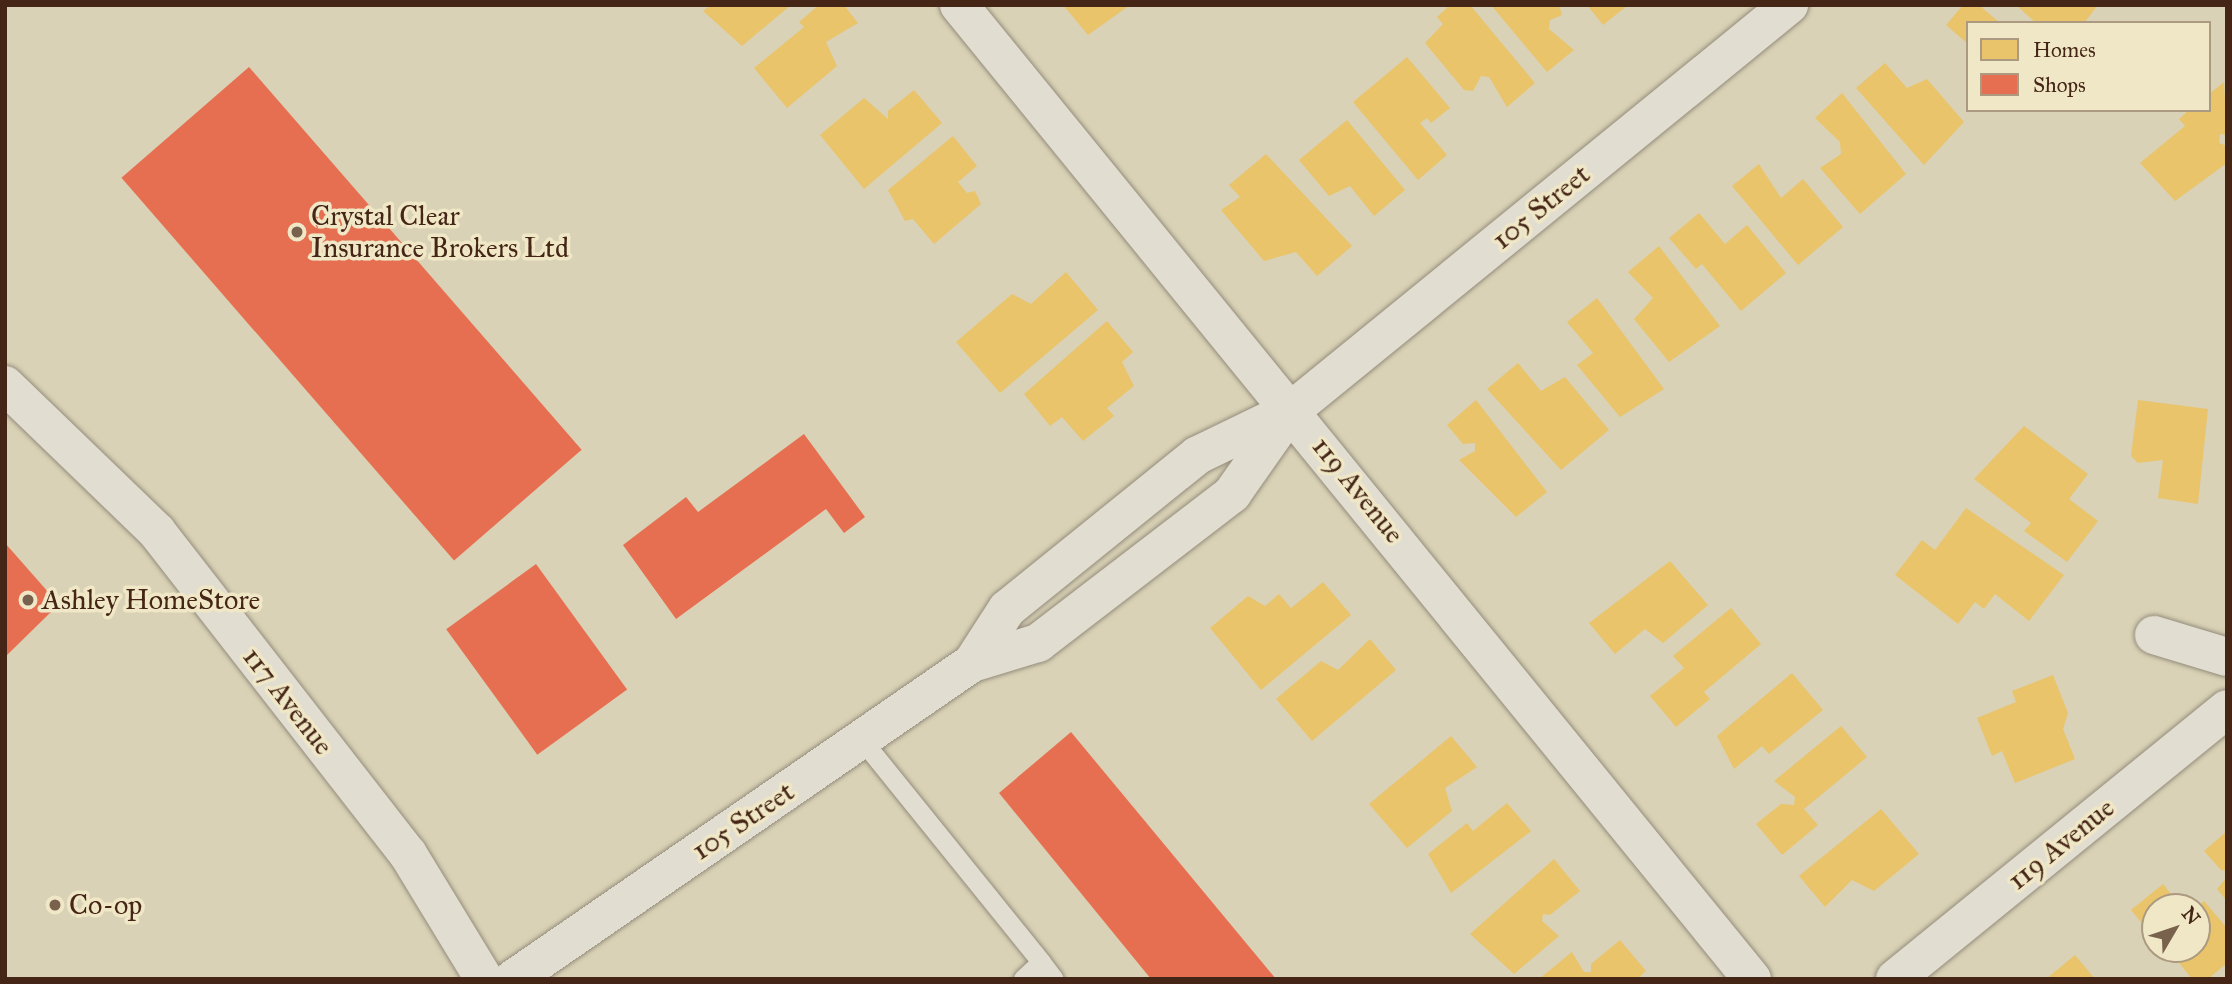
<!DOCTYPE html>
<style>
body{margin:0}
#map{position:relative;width:2232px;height:984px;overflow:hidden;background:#d9d2b6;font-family:"IM FELL Great Primer",serif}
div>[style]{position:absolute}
.homes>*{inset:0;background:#e9c46a}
.shops>*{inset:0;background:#e76f51;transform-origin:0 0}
.roads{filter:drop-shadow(0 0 2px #948c7b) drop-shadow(0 0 2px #948c7b)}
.lane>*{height:19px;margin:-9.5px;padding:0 9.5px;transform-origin:9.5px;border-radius:9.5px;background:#e1ddd0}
.street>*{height:38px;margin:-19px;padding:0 19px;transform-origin:19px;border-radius:19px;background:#e1ddd0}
.secondary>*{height:38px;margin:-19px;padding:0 19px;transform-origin:19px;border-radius:19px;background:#e1ddd0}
.dots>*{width:19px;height:19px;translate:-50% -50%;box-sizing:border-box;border:4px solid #f0e7c6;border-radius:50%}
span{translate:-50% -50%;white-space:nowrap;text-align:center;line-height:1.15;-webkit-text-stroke:7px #f0e7c6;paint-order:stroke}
.street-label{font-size:28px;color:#442516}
.poi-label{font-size:28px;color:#442516}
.left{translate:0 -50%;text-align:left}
.frame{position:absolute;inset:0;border:7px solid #442516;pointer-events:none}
.legend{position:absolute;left:1966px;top:21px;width:245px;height:91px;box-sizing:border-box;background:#f0e7c6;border:2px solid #ab9980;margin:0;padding:9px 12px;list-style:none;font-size:21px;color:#442516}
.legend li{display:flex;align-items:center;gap:14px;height:35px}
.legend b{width:35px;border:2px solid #ab9980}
.north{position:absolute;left:2141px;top:893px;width:70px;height:70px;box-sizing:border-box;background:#f0e7c6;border:2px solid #ab9980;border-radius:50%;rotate:51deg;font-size:19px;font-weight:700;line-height:28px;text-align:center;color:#442516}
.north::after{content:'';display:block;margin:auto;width:24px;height:32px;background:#78624e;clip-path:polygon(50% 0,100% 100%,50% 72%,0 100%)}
</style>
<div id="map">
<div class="homes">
<div style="clip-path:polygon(711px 5px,791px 5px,742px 46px,703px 11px)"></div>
<div style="clip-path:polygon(819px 5px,844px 5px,858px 23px,826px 42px,837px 66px,787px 108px,754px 68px,804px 27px,799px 22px)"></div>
<div style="clip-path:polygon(1063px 5px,1130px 5px,1088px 35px)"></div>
<div style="clip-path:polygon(1450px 5px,1470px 5px,1535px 83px,1507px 107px,1489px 77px,1481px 76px,1473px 91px,1464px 90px,1425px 43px,1443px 24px,1437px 17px)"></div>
<div style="clip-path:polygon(1491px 5px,1559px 5px,1562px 15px,1550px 20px,1549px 29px,1574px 50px,1547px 72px)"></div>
<div style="clip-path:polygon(1587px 5px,1628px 5px,1603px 25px)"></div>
<div style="clip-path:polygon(1963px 5px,1979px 5px,2000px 23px,1968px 23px,1968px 44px,1946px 25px)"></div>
<div style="clip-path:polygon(2016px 5px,2098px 5px,2084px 23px,2036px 23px)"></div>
<div style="clip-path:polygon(1407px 57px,1450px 108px,1431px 123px,1427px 118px,1420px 123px,1447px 155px,1418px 180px,1353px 102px)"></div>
<div style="clip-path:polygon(1885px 63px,1907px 88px,1927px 79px,1964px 122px,1924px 165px,1856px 88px)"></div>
<div style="clip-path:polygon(2224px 82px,2227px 135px,2220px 134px,2219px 143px,2227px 146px,2227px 163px,2175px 201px,2140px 163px,2185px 126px,2179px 119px,2189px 110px,2209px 110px,2209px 94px)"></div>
<div style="clip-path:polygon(914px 90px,942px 123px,864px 189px,820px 135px,864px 98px,888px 119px,888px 111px)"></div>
<div style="clip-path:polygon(1842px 93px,1906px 174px,1860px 214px,1820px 168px,1841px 154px,1840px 142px,1815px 118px)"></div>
<div style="clip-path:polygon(1347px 120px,1405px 190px,1374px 216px,1350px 186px,1329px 196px,1299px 160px)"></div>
<div style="clip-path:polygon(953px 136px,977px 166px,958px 182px,967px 193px,975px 191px,981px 204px,934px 244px,913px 219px,905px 221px,888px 190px)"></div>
<div style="clip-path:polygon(1266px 154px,1352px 246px,1317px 276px,1296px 252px,1264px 261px,1221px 210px,1240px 197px,1229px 185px)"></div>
<div style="clip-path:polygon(1759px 164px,1781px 198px,1803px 179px,1843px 227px,1798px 265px,1732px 186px)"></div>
<div style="clip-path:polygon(1699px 213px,1725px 244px,1747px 225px,1786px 273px,1741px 311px,1702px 264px,1696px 269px,1669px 238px)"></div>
<div style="clip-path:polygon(1659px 246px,1720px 326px,1669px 362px,1634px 319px,1653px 298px,1628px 272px)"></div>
<div style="clip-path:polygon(1066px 272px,1098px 310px,1000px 393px,956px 342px,1012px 294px,1031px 304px)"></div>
<div style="clip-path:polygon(1597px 298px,1664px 389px,1620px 417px,1577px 365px,1593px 353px,1567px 322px)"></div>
<div style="clip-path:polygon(1107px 321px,1133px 352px,1122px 362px,1134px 386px,1107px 408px,1114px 416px,1083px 441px,1062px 417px,1050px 426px,1024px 394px)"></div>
<div style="clip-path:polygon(1518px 363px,1541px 391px,1565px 377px,1609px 430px,1561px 470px,1487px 389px)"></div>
<div style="clip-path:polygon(1476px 400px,1547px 492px,1516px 517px,1459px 460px,1475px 451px,1475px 443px,1463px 444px,1447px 425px)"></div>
<div style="clip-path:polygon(2138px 400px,2208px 409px,2198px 504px,2158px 498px,2163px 460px,2138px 463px,2131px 456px)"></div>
<div style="clip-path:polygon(2024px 426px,2088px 474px,2069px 499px,2098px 521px,2067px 562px,2024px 531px,2031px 523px,1974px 479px)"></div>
<div style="clip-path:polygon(1966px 508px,2064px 575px,2029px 621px,1995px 594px,1984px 609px,1975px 602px,1958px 624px,1895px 575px,1922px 540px,1935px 550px)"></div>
<div style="clip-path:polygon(1670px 561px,1708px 605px,1663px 643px,1645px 629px,1615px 654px,1589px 623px)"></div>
<div style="clip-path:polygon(1323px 582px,1351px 615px,1261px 690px,1210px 628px,1248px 596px,1265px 606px,1279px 594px,1291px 608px)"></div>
<div style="clip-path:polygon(1731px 608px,1761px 644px,1704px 692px,1710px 699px,1676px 727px,1650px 696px,1684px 668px,1673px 656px)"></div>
<div style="clip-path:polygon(1370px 639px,1396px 670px,1312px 741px,1276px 699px,1321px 661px,1338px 670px)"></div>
<div style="clip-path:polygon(1792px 673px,1823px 710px,1769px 754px,1762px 746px,1734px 769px,1717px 736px)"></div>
<div style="clip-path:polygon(2053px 675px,2068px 713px,2063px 729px,2075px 759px,2015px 783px,2002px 751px,1992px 756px,1977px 718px,2016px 702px,2012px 691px)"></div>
<div style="clip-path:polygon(1841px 726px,1867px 757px,1804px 809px,1818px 825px,1782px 855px,1756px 824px,1781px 804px,1794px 805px,1795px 797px,1774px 781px)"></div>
<div style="clip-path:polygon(1451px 736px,1477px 767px,1445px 788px,1452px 811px,1407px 848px,1369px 804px)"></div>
<div style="clip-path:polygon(1507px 803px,1531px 831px,1451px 893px,1428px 854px,1467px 823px,1473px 831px)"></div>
<div style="clip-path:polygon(1881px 809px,1919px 854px,1874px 891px,1852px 880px,1825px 907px,1799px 876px)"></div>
<div style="clip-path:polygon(2227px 831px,2227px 871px,2221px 870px,2204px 851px)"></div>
<div style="clip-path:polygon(1554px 859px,1580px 891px,1550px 915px,1543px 914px,1542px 921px,1559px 936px,1514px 974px,1470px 934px)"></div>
<div style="clip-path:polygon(2227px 877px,2227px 901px,2217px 889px)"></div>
<div style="clip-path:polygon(2163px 884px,2181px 907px,2155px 907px,2155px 939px,2131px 910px)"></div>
<div style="clip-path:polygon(2204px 901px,2227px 928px,2227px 963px,2208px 979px,2192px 979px,2168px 949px,2197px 949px,2197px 907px)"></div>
<div style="clip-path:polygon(1620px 940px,1646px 971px,1637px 979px,1539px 979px,1572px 952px,1584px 972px,1591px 972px,1591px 964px)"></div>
<div style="clip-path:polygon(2075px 955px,2095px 979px,2046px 979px)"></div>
</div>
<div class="shops">
<div style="left:249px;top:67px;width:507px;height:169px;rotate:49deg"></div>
<div style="clip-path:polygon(804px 434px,865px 517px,844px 533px,826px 509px,676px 619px,623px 545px,686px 497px,698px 512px)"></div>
<div style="clip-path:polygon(5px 543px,49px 593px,53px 610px,5px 657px)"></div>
<div style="left:536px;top:564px;width:155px;height:111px;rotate:54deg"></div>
<div style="clip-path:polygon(1071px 732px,1276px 979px,1151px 979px,999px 793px)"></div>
</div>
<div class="roads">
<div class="lane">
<div style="left:862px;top:740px;width:285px;rotate:51.1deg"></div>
<div style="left:1041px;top:962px;width:25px;rotate:137deg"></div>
<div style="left:1041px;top:962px;width:21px;rotate:53deg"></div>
</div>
<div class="street">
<div style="left:959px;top:5px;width:1256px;rotate:50.85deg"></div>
<div style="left:5px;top:385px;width:211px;rotate:44deg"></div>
<div style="left:157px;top:532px;width:408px;rotate:52.1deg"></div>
<div style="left:408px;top:854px;width:146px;rotate:58.7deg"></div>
<div style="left:2154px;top:635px;width:76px;rotate:16.8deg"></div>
<div style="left:1895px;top:979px;width:428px;rotate:-39.1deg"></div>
</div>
<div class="secondary">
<div style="left:972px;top:663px;width:64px;rotate:-57.1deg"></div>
<div style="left:1007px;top:609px;width:245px;rotate:-38.9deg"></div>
<div style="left:1198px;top:455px;width:106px;rotate:-25.8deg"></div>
<div style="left:1293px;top:409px;width:640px;rotate:-39.16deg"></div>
<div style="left:513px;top:979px;width:557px;rotate:-34.55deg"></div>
<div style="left:972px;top:663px;width:69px;rotate:-16.9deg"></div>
<div style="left:1038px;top:643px;width:245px;rotate:-37.5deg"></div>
<div style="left:1232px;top:494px;width:103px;rotate:-54.9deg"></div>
</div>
</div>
<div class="dots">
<div style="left:297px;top:232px;background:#78624e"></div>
<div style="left:28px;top:600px;background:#78624e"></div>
<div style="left:55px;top:905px;background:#78624e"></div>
</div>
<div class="street-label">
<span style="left:1541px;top:207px;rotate:-39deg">105 Street</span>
<span style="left:1358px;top:490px;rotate:51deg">119 Avenue</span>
<span style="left:288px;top:701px;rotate:52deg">117 Avenue</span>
<span style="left:743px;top:821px;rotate:-34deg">105 Street</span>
<span style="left:2061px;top:844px;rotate:-39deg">119 Avenue</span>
</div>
<div class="poi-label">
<span class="left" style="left:311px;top:232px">Crystal Clear<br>Insurance Brokers Ltd</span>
<span class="left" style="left:42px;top:600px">Ashley HomeStore</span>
<span class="left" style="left:69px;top:905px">Co-op</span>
</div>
<div class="frame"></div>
<ul class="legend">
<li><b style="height:19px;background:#e9c46a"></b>Homes</li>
<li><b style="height:19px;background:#e76f51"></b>Shops</li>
</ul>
<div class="north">N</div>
</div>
